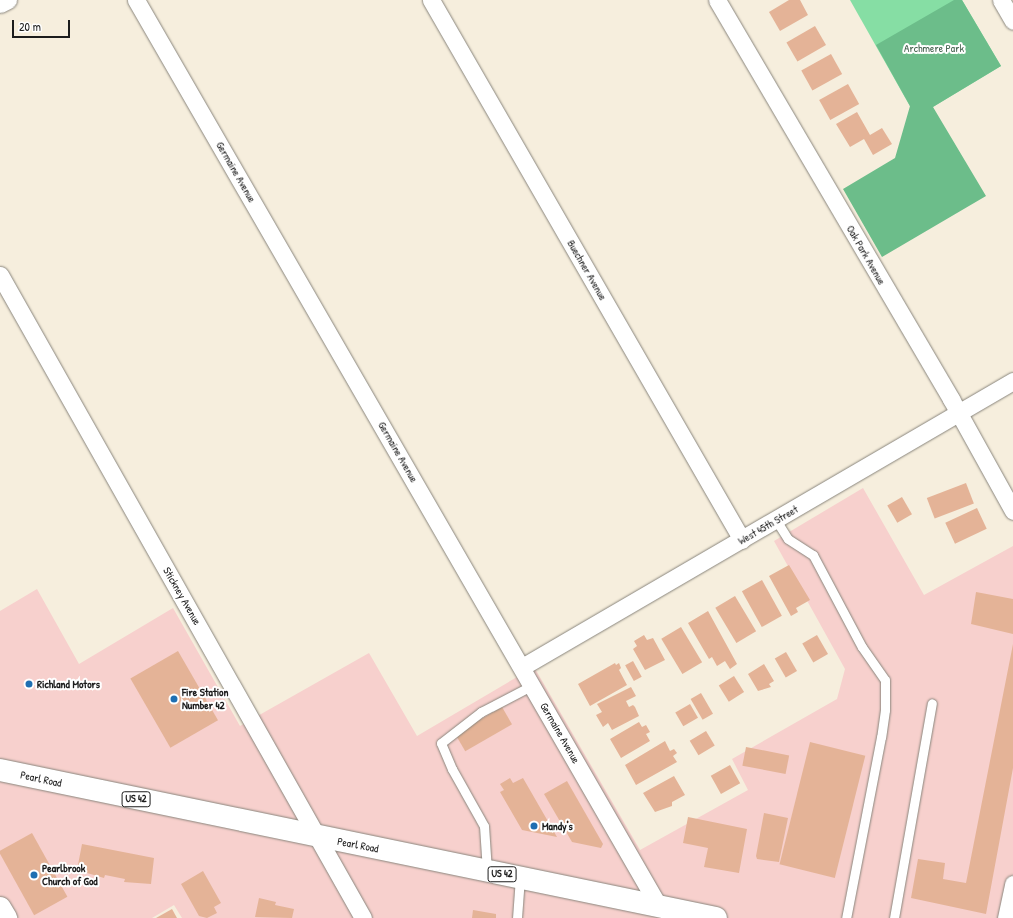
<!DOCTYPE html>
<style>
body{margin:0}
#map{position:relative;width:1013px;height:918px;overflow:hidden;background:#f6eedd;font-family:"Patrick Hand",sans-serif}
div>[style]{position:absolute}
.built>*{inset:0;background:#f7d0cd}
.green>*{inset:0;background:#86dea4}
.forest>*{inset:0;background:#6cbd8a}
.building>*{inset:0;background:#e4b397;transform-origin:0 0}
.roads{filter:drop-shadow(0 0 1px #89857c) drop-shadow(0 0 1px #89857c)}
.lane>*{height:9px;margin:-4.5px;padding:0 4.5px;transform-origin:4.5px;border-radius:4.5px;background:#fff}
.street>*{height:17px;margin:-8.5px;padding:0 8.5px;transform-origin:8.5px;border-radius:8.5px;background:#fff}
.secondary>*{height:22px;margin:-11px;padding:0 11px;transform-origin:11px;border-radius:11px;background:#fff}
.primary>*{height:22px;margin:-11px;padding:0 11px;transform-origin:11px;border-radius:11px;background:#fff}
.dots>*{width:11px;height:11px;translate:-50% -50%;box-sizing:border-box;border:2px solid #fff;border-radius:50%}
span{translate:-50% -50%;white-space:nowrap;text-align:center;line-height:1.15;-webkit-text-stroke:4px #fff;paint-order:stroke}
.shield-label span{padding:1px 3px;background:#fff;border:1px solid;border-radius:3px;-webkit-text-stroke-width:0}
.shield-label{font-size:10px;color:#1c1c1c;font-weight:700}
.park-label{font-size:11px;color:#41604c}
.street-label{font-size:11px;color:#1c1c1c}
.poi-label{font-size:11px;color:#1c1c1c;font-weight:700}
.left{translate:0 -50%;text-align:left}
.scale{position:absolute;left:12px;top:20px;width:58px;height:18px;box-sizing:border-box;border:2px solid #1c1c1c;border-top:0;padding-left:5px;font-size:12px;line-height:14px;white-space:nowrap;color:#1c1c1c;-webkit-text-stroke:3px #fff;paint-order:stroke}
</style>
<div id="map">
<div class="built">
<div style="clip-path:polygon(863px 488px,924px 595px,1013px 546px,1013px 918px,182px 918px,174px 905px,152px 918px,0 918px,0 611px,37px 589px,79px 664px,173px 608px,240px 726px,369px 653px,417px 736px,534px 667px,640px 850px,748px 790px,732px 759px,837px 699px,845px 669px,774px 541px)"></div>
</div>
<div class="green">
<div style="clip-path:polygon(850px 0,962px 0,1001px 66px,916px 117px)"></div>
</div>
<div class="forest">
<div style="clip-path:polygon(954px 0,962px 0,1001px 66px,933px 107px,986px 196px,882px 257px,843px 189px,895px 158px,910px 106px,876px 45px)"></div>
</div>
<div class="building">
<div style="clip-path:polygon(789px 0,800px 0,808px 15px,780px 31px,769px 12px)"></div>
<div style="left:815px;top:26px;width:22px;height:33px;rotate:60deg"></div>
<div style="left:831px;top:54px;width:23px;height:34px;rotate:61deg"></div>
<div style="left:848px;top:84px;width:23px;height:33px;rotate:61deg"></div>
<div style="clip-path:polygon(857px 112px,870px 135px,882px 128px,892px 144px,873px 155px,864px 139px,850px 147px,836px 124px)"></div>
<div style="left:966px;top:483px;width:22px;height:42px;rotate:69deg"></div>
<div style="left:902px;top:497px;width:20px;height:17px;rotate:60deg"></div>
<div style="left:977px;top:508px;width:23px;height:35px;rotate:65deg"></div>
<div style="clip-path:polygon(789px 565px,810px 600px,796px 608px,798px 612px,791px 616px,769px 576px)"></div>
<div style="left:762px;top:580px;width:41px;height:23px;rotate:61deg"></div>
<div style="clip-path:polygon(976px 592px,1013px 599px,1013px 634px,971px 624px)"></div>
<div style="left:735px;top:596px;width:41px;height:23px;rotate:59deg"></div>
<div style="clip-path:polygon(708px 611px,737px 664px,730px 669px,725px 661px,717px 666px,712px 657px,709px 659px,688px 623px)"></div>
<div style="left:681px;top:627px;width:41px;height:23px;rotate:59deg"></div>
<div style="clip-path:polygon(644px 635px,647px 640px,653px 638px,665px 660px,645px 670px,633px 649px,637px 646px,634px 641px)"></div>
<div style="left:817px;top:635px;width:22px;height:17px;rotate:60deg"></div>
<div style="clip-path:polygon(1013px 644px,1013px 768px,986px 914px,911px 898px,918px 859px,945px 863px,943px 879px,966px 883px)"></div>
<div style="left:178px;top:651px;width:80px;height:55px;rotate:60deg"></div>
<div style="left:786px;top:652px;width:22px;height:13px;rotate:60deg"></div>
<div style="left:633px;top:661px;width:18px;height:9px;rotate:61deg"></div>
<div style="clip-path:polygon(615px 663px,616px 665px,619px 663px,621px 668px,619px 670px,627px 685px,590px 706px,578px 684px)"></div>
<div style="clip-path:polygon(764px 664px,774px 681px,769px 684px,771px 687px,758px 691px,748px 674px)"></div>
<div style="left:734px;top:676px;width:19px;height:18px;rotate:58deg"></div>
<div style="clip-path:polygon(631px 687px,636px 696px,626px 701px,629px 707px,633px 705px,635px 707px,639px 716px,612px 730px,608px 723px,603px 727px,596px 715px,602px 712px,597px 704px)"></div>
<div style="left:701px;top:693px;width:24px;height:12px;rotate:60deg"></div>
<div style="left:690px;top:704px;width:16px;height:17px;rotate:60deg"></div>
<div style="left:502px;top:707px;width:20px;height:54px;rotate:60deg"></div>
<div style="clip-path:polygon(639px 722px,642px 727px,646px 725px,650px 732px,646px 734px,650px 741px,621px 758px,610px 739px)"></div>
<div style="left:706px;top:731px;width:17px;height:19px;rotate:59deg"></div>
<div style="clip-path:polygon(665px 741px,670px 751px,674px 749px,677px 753px,673px 756px,677px 762px,636px 785px,625px 765px)"></div>
<div style="left:810px;top:742px;width:57px;height:126px;rotate:14deg"></div>
<div style="left:746px;top:747px;width:44px;height:19px;rotate:11deg"></div>
<div style="left:730px;top:765px;width:21px;height:22px;rotate:61deg"></div>
<div style="clip-path:polygon(674px 776px,685px 795px,672px 802px,672px 806px,655px 812px,643px 793px)"></div>
<div style="clip-path:polygon(510px 778px,513px 783px,523px 778px,557px 837px,522px 830px,500px 792px,504px 790px,500px 784px)"></div>
<div style="clip-path:polygon(567px 781px,603px 844px,601px 848px,572px 842px,544px 794px)"></div>
<div style="clip-path:polygon(764px 813px,788px 818px,779px 862px,757px 859px,756px 856px)"></div>
<div style="clip-path:polygon(688px 817px,747px 829px,739px 873px,704px 867px,708px 848px,683px 843px)"></div>
<div style="left:32px;top:833px;width:73px;height:38px;rotate:61deg"></div>
<div style="clip-path:polygon(82px 844px,154px 858px,151px 884px,124px 882px,125px 879px,105px 875px,104px 878px,77px 870px)"></div>
<div style="clip-path:polygon(203px 871px,221px 903px,214px 907px,217px 913px,207px 918px,199px 916px,181px 884px)"></div>
<div style="clip-path:polygon(259px 898px,276px 902px,275px 905px,294px 909px,292px 918px,255px 917px)"></div>
<div style="clip-path:polygon(172px 909px,177px 918px,156px 918px)"></div>
<div style="clip-path:polygon(473px 910px,496px 914px,496px 918px,472px 918px)"></div>
</div>
<div class="roads">
<div class="lane">
<div style="left:776px;top:520px;width:22px;rotate:58deg"></div>
<div style="left:788px;top:539px;width:30px;rotate:33deg"></div>
<div style="left:813px;top:555px;width:104px;rotate:62deg"></div>
<div style="left:862px;top:647px;width:40px;rotate:55.1deg"></div>
<div style="left:885px;top:680px;width:30px;rotate:90deg"></div>
<div style="left:885px;top:710px;width:27px;rotate:98deg"></div>
<div style="left:881px;top:737px;width:184px;rotate:100.9deg"></div>
<div style="left:487px;top:871px;width:45px;rotate:-93.8deg"></div>
<div style="left:484px;top:826px;width:65px;rotate:-119.3deg"></div>
<div style="left:452px;top:769px;width:28px;rotate:-113deg"></div>
<div style="left:441px;top:743px;width:51px;rotate:-37.8deg"></div>
<div style="left:481px;top:712px;width:59px;rotate:-27.4deg"></div>
<div style="left:517px;top:918px;width:41px;rotate:-85.8deg"></div>
<div style="left:894px;top:918px;width:218px;rotate:-80deg"></div>
</div>
<div class="street">
<div style="left:136px;top:0;width:1045px;rotate:60.02deg"></div>
<div style="left:431px;top:0;width:623px;rotate:60.06deg"></div>
<div style="left:717px;top:0;width:463px;rotate:59.6deg"></div>
<div style="left:951px;top:399px;width:128px;rotate:61deg"></div>
<div style="left:1001px;top:0;width:24px;rotate:60deg"></div>
<div style="left:0;top:4px;width:9px;rotate:-27deg"></div>
<div style="left:0;top:275px;width:738px;rotate:60.55deg"></div>
<div style="left:522px;top:667px;width:568px;rotate:-30.22deg"></div>
<div style="left:1006px;top:918px;width:35px;rotate:-78deg"></div>
</div>
<div class="secondary">
<div style="left:0;top:908px;width:12px;rotate:59deg"></div>
</div>
<div class="primary">
<div style="left:0;top:770px;width:731px;rotate:11.68deg"></div>
</div>
</div>
<div class="dots">
<div style="left:29px;top:684px;background:#1f6fb2"></div>
<div style="left:174px;top:699px;background:#1f6fb2"></div>
<div style="left:534px;top:826px;background:#1f6fb2"></div>
<div style="left:34px;top:875px;background:#1f6fb2"></div>
</div>
<div class="shield-label">
<span style="left:136px;top:799px">US 42</span>
<span style="left:502px;top:874px">US 42</span>
</div>
<div class="park-label">
<span style="left:934px;top:48px">Archmere Park</span>
</div>
<div class="street-label">
<span style="left:236px;top:172px;rotate:60deg">Germaine Avenue</span>
<span style="left:866px;top:255px;rotate:60deg">Oak Park Avenue</span>
<span style="left:587px;top:270px;rotate:60deg">Buechner Avenue</span>
<span style="left:398px;top:452px;rotate:60deg">Germaine Avenue</span>
<span style="left:768px;top:525px;rotate:-30deg">West 45th Street</span>
<span style="left:182px;top:596px;rotate:60deg">Stickney Avenue</span>
<span style="left:560px;top:733px;rotate:60deg">Germaine Avenue</span>
<span style="left:41px;top:779px;rotate:12deg">Pearl Road</span>
<span style="left:358px;top:845px;rotate:11deg">Pearl Road</span>
</div>
<div class="poi-label">
<span class="left" style="left:37px;top:684px">Richland Motors</span>
<span class="left" style="left:182px;top:699px">Fire Station<br>Number 42</span>
<span class="left" style="left:542px;top:826px">Mandy's</span>
<span class="left" style="left:42px;top:875px">Pearlbrook<br>Church of God</span>
</div>
<div class="scale">20 m</div>
</div>
